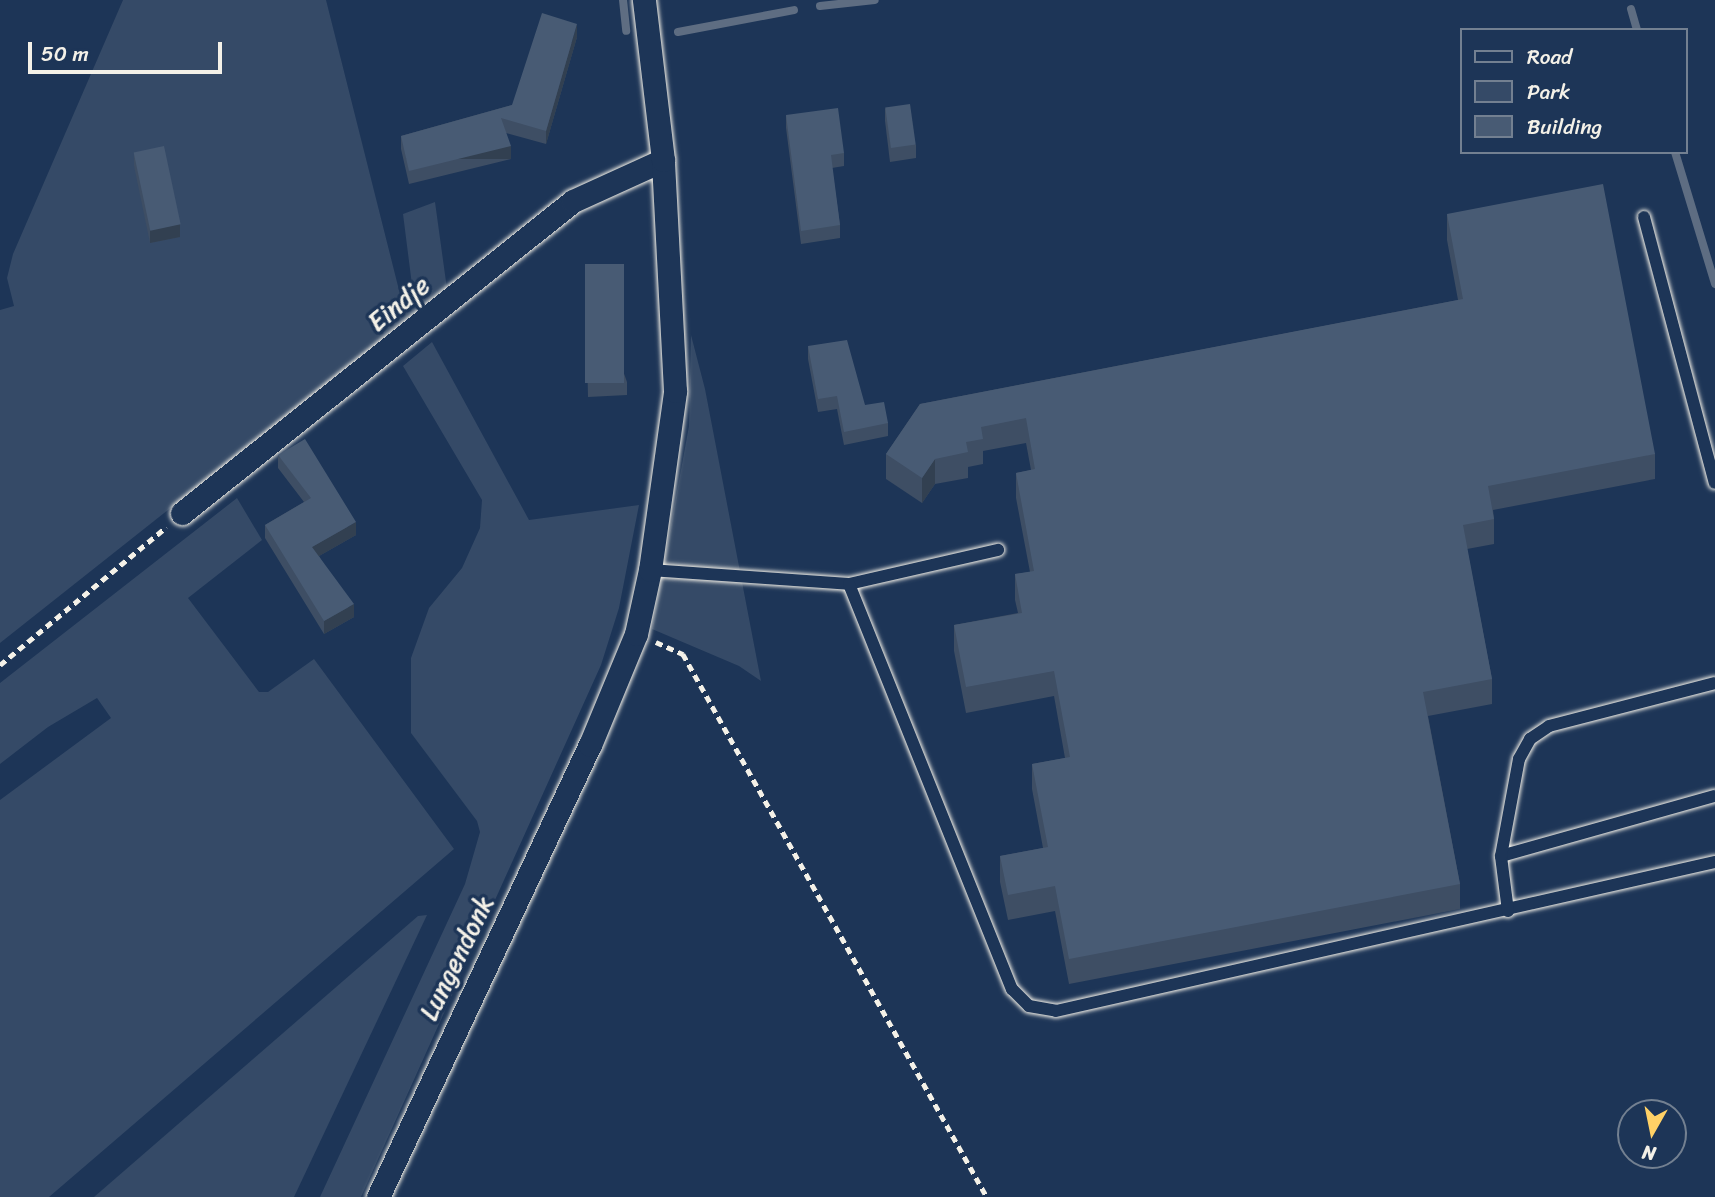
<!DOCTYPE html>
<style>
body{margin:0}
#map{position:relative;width:1715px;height:1197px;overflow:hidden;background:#1d3557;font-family:Sriracha,sans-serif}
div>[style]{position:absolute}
.green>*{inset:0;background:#354a67}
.stream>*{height:8px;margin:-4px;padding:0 4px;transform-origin:4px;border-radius:4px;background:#5e6d82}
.path>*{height:4.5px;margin-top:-2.25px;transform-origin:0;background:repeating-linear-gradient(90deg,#f4f1e8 0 7px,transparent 0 12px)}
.roads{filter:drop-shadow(0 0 2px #f4f1e8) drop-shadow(0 0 2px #f4f1e8)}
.service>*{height:12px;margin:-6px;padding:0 6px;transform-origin:6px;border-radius:6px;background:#1d3557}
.minor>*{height:23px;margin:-11.5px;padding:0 11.5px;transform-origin:11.5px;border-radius:11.5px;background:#1d3557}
.wall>*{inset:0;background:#3e4e64}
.shaded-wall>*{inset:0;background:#324051;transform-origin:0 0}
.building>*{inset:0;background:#485b74;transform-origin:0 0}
span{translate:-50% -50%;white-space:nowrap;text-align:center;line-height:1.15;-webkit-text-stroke:7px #1d3557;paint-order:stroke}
.street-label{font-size:26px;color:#f4f1e8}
.legend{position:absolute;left:1460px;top:28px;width:228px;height:126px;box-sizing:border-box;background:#1d3557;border:2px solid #738091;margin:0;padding:9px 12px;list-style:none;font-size:21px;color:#f4f1e8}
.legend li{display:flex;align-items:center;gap:14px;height:35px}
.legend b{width:35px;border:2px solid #738091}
.north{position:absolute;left:1617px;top:1099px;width:70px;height:70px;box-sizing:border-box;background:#1d3557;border:2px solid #738091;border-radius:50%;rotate:189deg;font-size:19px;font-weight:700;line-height:28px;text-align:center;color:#f4f1e8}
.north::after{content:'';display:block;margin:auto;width:24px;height:32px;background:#ffd166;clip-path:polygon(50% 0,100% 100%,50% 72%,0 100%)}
.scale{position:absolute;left:28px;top:42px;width:194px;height:32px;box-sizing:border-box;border:4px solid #f4f1e8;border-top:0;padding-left:9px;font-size:21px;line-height:24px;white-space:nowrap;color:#f4f1e8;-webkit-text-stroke:5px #1d3557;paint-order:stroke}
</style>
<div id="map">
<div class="green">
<div style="clip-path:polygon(123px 0,326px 0,400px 294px,412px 285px,403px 214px,435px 202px,447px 289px,0 643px,0 310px,14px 306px,7px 278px,13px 254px)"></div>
<div style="clip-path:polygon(691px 335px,705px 389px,761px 681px,739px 666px,652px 629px,689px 426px)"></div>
<div style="clip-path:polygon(432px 342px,529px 520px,639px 505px,619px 608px,601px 665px,361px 1197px,320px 1197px,465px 884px,480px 832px,477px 821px,411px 733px,411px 658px,429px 608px,462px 568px,480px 528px,482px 500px,403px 366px)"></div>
<div style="clip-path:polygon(237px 498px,262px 540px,188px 598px,259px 692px,268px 692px,314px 659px,454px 849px,49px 1197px,0 1197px,0 800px,111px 718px,97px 698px,48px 727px,0 764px,0 683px)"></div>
<div style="clip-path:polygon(427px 915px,294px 1197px,94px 1197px,418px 916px)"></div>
</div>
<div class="stream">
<div style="left:623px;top:0;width:31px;rotate:84deg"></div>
<div style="left:820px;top:6px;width:55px;rotate:-6.2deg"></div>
<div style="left:1631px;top:9px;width:22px;rotate:74deg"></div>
<div style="left:678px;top:32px;width:118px;rotate:-10.7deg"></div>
<div style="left:1675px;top:152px;width:138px;rotate:73.1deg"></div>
</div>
<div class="path">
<div style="left:656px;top:642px;width:30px;rotate:24deg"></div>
<div style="left:683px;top:654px;width:622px;rotate:60.76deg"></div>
<div style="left:0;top:665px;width:216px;rotate:-39.7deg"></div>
</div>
<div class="roads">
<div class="service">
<div style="left:1644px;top:217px;width:275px;rotate:75.1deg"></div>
<div style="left:650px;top:570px;width:199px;rotate:4deg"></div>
<div style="left:849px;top:584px;width:153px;rotate:-12.9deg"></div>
<div style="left:849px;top:584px;width:437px;rotate:68.1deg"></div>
<div style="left:1012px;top:989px;width:24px;rotate:45deg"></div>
<div style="left:1029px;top:1006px;width:27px;rotate:10deg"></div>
<div style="left:1056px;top:1011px;width:676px;rotate:-12.74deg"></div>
<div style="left:1501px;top:856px;width:222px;rotate:-15.7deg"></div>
<div style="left:1508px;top:911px;width:55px;rotate:-97.3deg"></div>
<div style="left:1501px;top:856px;width:99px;rotate:-79.5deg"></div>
<div style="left:1519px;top:759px;width:23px;rotate:-61deg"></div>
<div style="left:1530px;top:739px;width:23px;rotate:-34deg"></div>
<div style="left:1549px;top:726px;width:171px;rotate:-14.5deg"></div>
</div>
<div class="minor">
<div style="left:182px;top:513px;width:500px;rotate:-38.59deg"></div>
<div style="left:573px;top:201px;width:99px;rotate:-24.5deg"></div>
<div style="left:378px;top:1197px;width:499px;rotate:-64.9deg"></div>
<div style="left:590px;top:745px;width:120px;rotate:-67.5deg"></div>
<div style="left:636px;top:634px;width:66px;rotate:-77.7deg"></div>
<div style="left:650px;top:570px;width:181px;rotate:-82deg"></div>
<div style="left:675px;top:391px;width:231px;rotate:-93deg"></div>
<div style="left:663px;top:160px;width:161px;rotate:-96.8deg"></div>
</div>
</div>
<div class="wall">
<div style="clip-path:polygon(577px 37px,546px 144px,506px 133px,511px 159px,409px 184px,401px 149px,401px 136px,512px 105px)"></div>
<div style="clip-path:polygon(885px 108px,916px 145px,916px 158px,890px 162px,885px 121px)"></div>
<div style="clip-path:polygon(786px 115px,844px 153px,844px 166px,832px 168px,840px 225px,840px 238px,801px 244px,786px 128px)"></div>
<div style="clip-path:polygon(134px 152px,180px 237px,150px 243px,134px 166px)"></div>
<div style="clip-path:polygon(1447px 214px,1655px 454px,1655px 479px,1493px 510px,1494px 519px,1494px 544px,1467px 549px,1492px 679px,1492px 704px,1428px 716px,1460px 884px,1460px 909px,1069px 984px,1055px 911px,1008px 920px,1000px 882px,1000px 856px,1043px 848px,1032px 789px,1032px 764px,1065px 758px,1054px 696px,966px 713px,954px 651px,954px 625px,1018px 613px,1015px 600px,1015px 574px,1030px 572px,1016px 498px,1016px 473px,1031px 470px,1026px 443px,983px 451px,983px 464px,968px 467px,968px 478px,935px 484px,922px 503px,886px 479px,886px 454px,920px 404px,1458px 300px,1447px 240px)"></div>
<div style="clip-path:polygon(585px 264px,627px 382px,627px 395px,588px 397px)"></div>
<div style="clip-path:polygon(808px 346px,865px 405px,888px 423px,888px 436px,844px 445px,837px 409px,818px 412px,808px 359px)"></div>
<div style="clip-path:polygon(278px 455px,356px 535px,319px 556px,354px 617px,324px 634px,265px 538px,265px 525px,304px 502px,278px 468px)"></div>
</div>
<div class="shaded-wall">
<div style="clip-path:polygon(577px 24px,577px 37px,546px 144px,546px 131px)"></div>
<div style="left:511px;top:146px;width:13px;height:105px;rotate:90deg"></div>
<div style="clip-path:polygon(180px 224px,180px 237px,150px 243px,150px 230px)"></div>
<div style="clip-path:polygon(935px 459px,935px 484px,922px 503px,922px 478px)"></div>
<div style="clip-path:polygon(356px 522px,356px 535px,312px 560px,312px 547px)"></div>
<div style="clip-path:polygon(354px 604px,354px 617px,324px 634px,324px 621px)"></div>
</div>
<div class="building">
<div style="clip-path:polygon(542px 13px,577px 24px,546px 131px,501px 118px,511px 146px,409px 171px,401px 136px,512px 105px)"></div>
<div style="left:910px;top:104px;width:41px;height:25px;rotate:82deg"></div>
<div style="clip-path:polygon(838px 108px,844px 153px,831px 155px,840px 225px,801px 231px,786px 115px)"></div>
<div style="left:164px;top:146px;width:80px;height:31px;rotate:78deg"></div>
<div style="clip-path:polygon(1603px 184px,1655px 454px,1488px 486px,1494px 519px,1463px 525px,1492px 679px,1423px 692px,1460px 884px,1069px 959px,1055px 886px,1008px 895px,1000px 856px,1048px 847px,1032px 764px,1070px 757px,1054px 671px,966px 687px,954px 625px,1022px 613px,1015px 574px,1034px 571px,1016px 473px,1035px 469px,1026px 418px,981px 427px,983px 439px,966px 442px,968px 452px,935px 459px,922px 478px,886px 454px,920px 404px,1463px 299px,1447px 214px)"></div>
<div style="left:585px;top:264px;width:39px;height:119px"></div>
<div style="clip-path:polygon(847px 340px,865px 405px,884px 402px,888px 423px,844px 432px,837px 396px,818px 399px,808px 346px)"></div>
<div style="clip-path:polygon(305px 439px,356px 522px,312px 547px,354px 604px,324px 621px,265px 525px,311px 498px,278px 455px)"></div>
</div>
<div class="street-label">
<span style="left:399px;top:304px;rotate:-39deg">Eindje</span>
<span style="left:457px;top:958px;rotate:-64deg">Lungendonk</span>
</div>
<ul class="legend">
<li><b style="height:9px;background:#1d3557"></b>Road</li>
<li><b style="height:19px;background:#354a67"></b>Park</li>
<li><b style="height:19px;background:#485b74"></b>Building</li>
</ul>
<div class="north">N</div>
<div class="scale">50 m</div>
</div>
